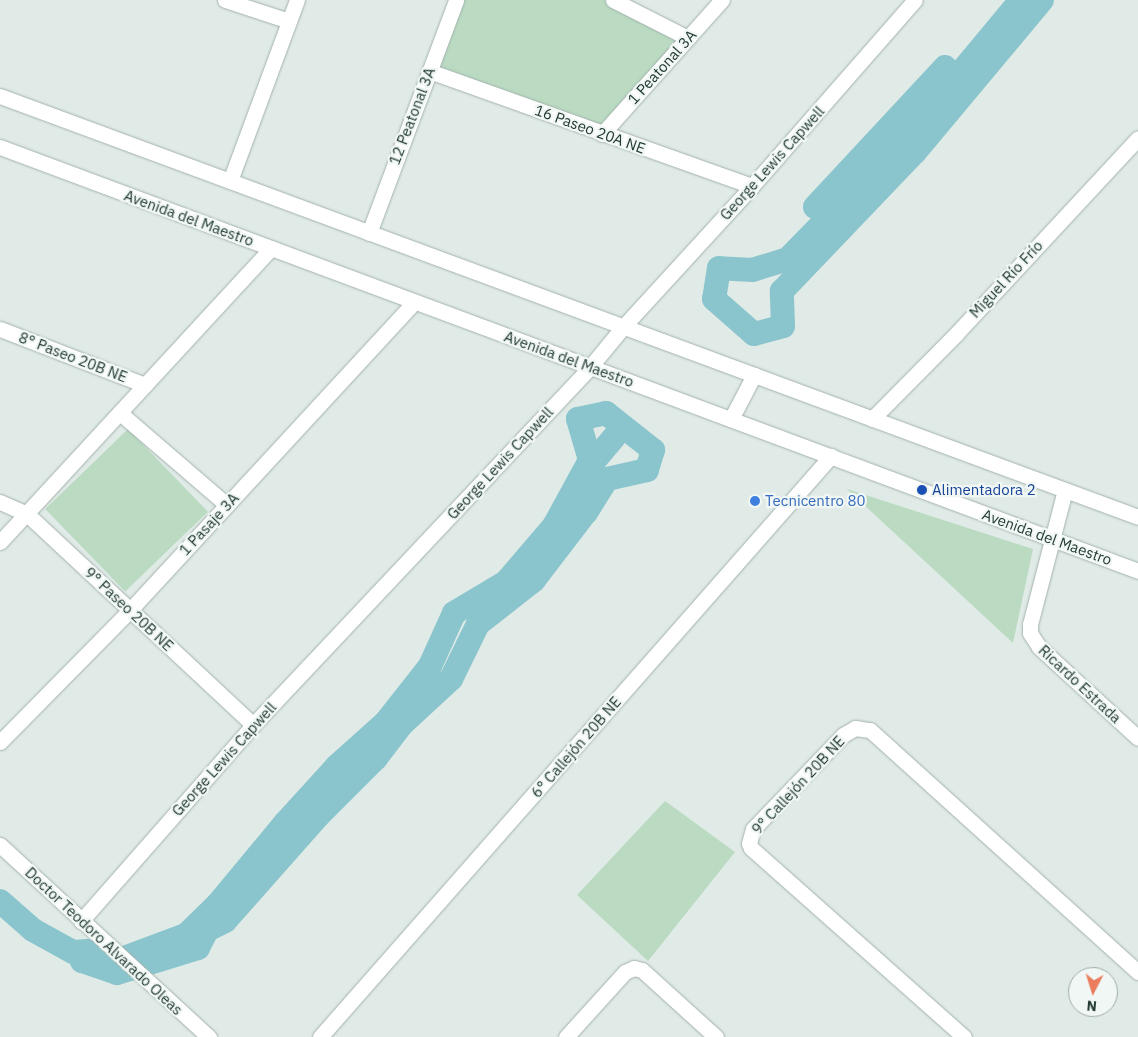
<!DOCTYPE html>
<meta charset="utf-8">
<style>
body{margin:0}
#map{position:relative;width:1138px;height:1037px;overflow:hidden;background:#e0eae6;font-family:"IBM Plex Sans",sans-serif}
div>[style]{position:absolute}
.green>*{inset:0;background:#badbc2;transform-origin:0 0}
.canal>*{height:24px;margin:-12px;padding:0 12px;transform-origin:12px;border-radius:12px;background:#8ac5cd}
.roads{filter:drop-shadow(0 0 1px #a3b2ad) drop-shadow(0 0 1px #a3b2ad)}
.street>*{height:15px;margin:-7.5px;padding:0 7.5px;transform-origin:7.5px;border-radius:7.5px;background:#fff}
.secondary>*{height:15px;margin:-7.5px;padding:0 7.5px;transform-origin:7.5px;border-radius:7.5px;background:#fff}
.dots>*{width:14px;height:14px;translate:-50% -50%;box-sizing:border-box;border:2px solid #f1f7f4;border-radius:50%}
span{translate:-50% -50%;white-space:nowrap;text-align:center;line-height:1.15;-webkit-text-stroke:4.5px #f1f7f4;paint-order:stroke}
.street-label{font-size:15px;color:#223a33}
.transit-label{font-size:15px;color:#164399}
.left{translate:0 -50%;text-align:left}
.shop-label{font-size:15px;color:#366cbe}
.north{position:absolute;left:1068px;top:967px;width:50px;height:50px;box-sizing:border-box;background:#f1f7f4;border:1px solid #9eaba7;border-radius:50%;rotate:185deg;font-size:14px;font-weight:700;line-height:20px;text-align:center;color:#223a33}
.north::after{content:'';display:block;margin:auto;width:18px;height:22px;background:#eb7c5d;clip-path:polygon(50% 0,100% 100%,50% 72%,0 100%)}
</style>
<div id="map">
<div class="green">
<div style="clip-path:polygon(456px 0,613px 0,688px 38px,602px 134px,429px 71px)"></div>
<div style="left:128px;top:429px;width:115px;height:115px;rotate:46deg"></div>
<div style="clip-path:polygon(847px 489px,1033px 549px,1013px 643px)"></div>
<div style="clip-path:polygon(665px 801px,735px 852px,648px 961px,577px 895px)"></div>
</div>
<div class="canal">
<div style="left:1021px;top:0;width:181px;rotate:129.8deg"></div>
<div style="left:905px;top:139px;width:168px;rotate:134.3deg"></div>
<div style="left:788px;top:259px;width:37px;rotate:163deg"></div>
<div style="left:753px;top:270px;width:34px;rotate:-177deg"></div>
<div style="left:719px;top:268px;width:31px;rotate:99deg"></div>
<div style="left:714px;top:299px;width:53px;rotate:41.2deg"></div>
<div style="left:754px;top:334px;width:30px;rotate:-15deg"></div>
<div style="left:783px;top:326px;width:35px;rotate:-92deg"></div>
<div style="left:782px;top:291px;width:192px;rotate:-46.3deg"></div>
<div style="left:915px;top:152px;width:198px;rotate:-50.1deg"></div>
<div style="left:815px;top:207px;width:191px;rotate:-47.1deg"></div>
<div style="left:606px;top:413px;width:60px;rotate:38.2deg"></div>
<div style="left:653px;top:450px;width:21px;rotate:107deg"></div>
<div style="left:647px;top:470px;width:41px;rotate:167.3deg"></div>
<div style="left:607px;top:479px;width:39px;rotate:122deg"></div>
<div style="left:586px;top:512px;width:86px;rotate:127.4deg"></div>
<div style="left:534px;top:580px;width:71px;rotate:141.8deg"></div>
<div style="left:478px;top:624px;width:61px;rotate:116.1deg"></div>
<div style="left:451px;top:679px;width:67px;rotate:137.4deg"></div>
<div style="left:402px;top:724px;width:43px;rotate:127.4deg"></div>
<div style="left:376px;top:758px;width:82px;rotate:135deg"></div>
<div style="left:318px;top:816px;width:140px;rotate:131.5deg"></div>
<div style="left:225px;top:921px;width:20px;rotate:153deg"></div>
<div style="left:207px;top:930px;width:20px;rotate:117deg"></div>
<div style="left:198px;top:948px;width:85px;rotate:162.8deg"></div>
<div style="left:117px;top:973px;width:37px;rotate:-161deg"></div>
<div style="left:82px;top:961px;width:34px"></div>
<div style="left:116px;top:961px;width:75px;rotate:-20.4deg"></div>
<div style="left:186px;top:935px;width:45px;rotate:-44.1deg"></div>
<div style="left:218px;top:904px;width:105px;rotate:-50.4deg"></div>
<div style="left:285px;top:823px;width:77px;rotate:-47.6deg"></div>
<div style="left:337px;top:766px;width:66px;rotate:-41.9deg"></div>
<div style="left:386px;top:722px;width:71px;rotate:-51.8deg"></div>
<div style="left:430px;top:666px;width:58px;rotate:-65.6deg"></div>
<div style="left:454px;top:613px;width:61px;rotate:-30.8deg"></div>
<div style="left:506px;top:582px;width:74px;rotate:-49.4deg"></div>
<div style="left:554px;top:526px;width:75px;rotate:-61.4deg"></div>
<div style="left:590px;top:460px;width:43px;rotate:-106.3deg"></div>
<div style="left:578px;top:419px;width:29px;rotate:-12deg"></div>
<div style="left:584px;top:473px;width:48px;rotate:-50deg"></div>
<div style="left:0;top:901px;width:44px;rotate:41.3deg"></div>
<div style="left:33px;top:930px;width:46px;rotate:28.8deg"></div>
<div style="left:73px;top:952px;width:29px;rotate:-4deg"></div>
</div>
<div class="roads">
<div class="street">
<div style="left:225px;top:0;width:67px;rotate:18.2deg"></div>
<div style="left:613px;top:0;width:84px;rotate:26.9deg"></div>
<div style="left:429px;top:71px;width:343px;rotate:19.6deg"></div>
<div style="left:602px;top:134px;width:180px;rotate:-48.2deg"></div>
<div style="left:230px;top:181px;width:193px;rotate:-69.7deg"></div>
<div style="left:369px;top:233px;width:249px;rotate:-69.5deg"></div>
<div style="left:0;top:329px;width:155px;rotate:21.1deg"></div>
<div style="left:120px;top:413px;width:141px;rotate:40.7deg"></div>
<div style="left:872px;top:419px;width:120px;rotate:-45.3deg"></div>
<div style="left:956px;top:334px;width:267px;rotate:-47.1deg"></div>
<div style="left:1065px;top:490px;width:138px;rotate:104.6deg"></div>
<div style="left:1030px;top:624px;width:9px;rotate:90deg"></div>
<div style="left:1030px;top:633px;width:17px;rotate:57deg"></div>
<div style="left:1039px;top:647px;width:134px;rotate:42.6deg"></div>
<div style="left:0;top:502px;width:30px;rotate:24deg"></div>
<div style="left:27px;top:514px;width:309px;rotate:43deg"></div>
<div style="left:0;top:542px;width:400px;rotate:-47.3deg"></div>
<div style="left:0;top:742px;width:185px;rotate:-45.4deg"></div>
<div style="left:130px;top:610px;width:419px;rotate:-47.3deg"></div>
<div style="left:81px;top:921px;width:261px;rotate:-48.7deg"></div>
<div style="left:253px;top:725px;width:492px;rotate:-46.7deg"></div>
<div style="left:590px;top:367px;width:52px;rotate:-50.5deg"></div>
<div style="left:623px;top:327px;width:191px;rotate:-47.5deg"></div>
<div style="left:752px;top:186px;width:247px;rotate:-48.8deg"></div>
<div style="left:320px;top:1037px;width:774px;rotate:-48.67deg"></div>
<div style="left:566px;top:1037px;width:88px;rotate:-47.8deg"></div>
<div style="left:625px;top:972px;width:10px;rotate:-24deg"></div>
<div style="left:634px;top:968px;width:8px;rotate:14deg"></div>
<div style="left:642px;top:970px;width:100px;rotate:42.2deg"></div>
<div style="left:964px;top:1037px;width:285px;rotate:-138.4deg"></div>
<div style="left:751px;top:848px;width:5px;rotate:-112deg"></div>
<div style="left:749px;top:843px;width:15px;rotate:-74deg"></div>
<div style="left:753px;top:829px;width:130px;rotate:-46.2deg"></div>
<div style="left:843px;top:735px;width:14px;rotate:-30deg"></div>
<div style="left:855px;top:728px;width:15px;rotate:8deg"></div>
<div style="left:870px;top:730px;width:361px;rotate:42.1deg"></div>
</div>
<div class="secondary">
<div style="left:0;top:96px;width:1213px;rotate:20.3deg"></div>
<div style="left:0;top:147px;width:1214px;rotate:20.43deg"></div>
<div style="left:731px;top:419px;width:50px;rotate:-62.4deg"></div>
<div style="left:0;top:845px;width:284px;rotate:42.6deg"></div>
</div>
</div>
<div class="dots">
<div style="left:922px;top:490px;background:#1a4fb4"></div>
<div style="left:755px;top:501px;background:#3f7fe0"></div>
</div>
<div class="street-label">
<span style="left:662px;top:67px;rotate:-48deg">1 Peatonal 3A</span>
<span style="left:412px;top:116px;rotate:-69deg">12 Peatonal 3A</span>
<span style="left:590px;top:129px;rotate:20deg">16 Paseo 20A NE</span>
<span style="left:772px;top:163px;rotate:-48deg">George Lewis Capwell</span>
<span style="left:189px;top:218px;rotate:20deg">Avenida del Maestro</span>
<span style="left:1006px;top:279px;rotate:-47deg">Miguel Río Frío</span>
<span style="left:73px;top:357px;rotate:21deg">8° Paseo 20B NE</span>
<span style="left:569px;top:359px;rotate:20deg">Avenida del Maestro</span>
<span style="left:500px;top:463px;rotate:-47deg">George Lewis Capwell</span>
<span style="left:209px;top:524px;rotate:-47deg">1 Pasaje 3A</span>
<span style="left:1047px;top:537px;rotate:20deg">Avenida del Maestro</span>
<span style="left:129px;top:609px;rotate:43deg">9° Paseo 20B NE</span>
<span style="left:1080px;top:684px;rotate:43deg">Ricardo Estrada</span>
<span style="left:576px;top:747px;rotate:-49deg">6° Callejón 20B NE</span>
<span style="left:224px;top:759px;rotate:-48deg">George Lewis Capwell</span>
<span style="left:798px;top:785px;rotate:-47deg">9° Callejón 20B NE</span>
<span style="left:104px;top:941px;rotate:43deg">Doctor Teodoro Alvarado Oleas</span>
</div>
<div class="transit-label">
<span class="left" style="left:932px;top:490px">Alimentadora 2</span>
</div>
<div class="shop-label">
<span class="left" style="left:765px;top:501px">Tecnicentro 80</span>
</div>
<div class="north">N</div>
</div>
